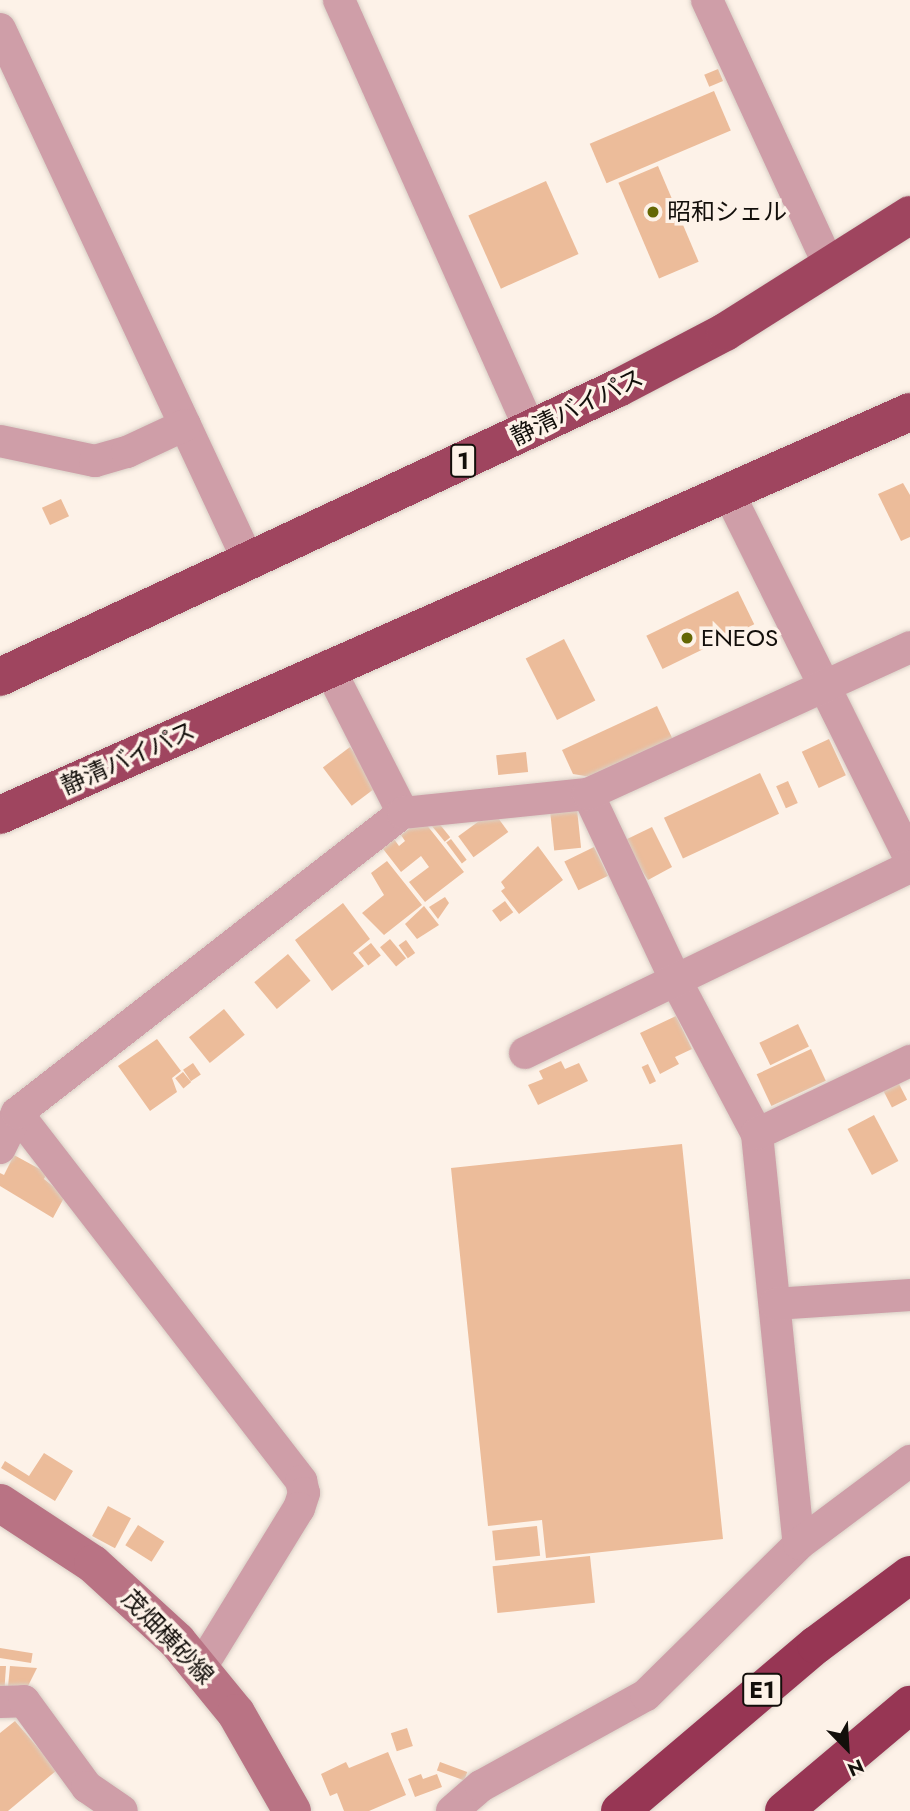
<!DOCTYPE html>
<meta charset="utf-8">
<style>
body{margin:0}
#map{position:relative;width:910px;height:1811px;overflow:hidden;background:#fdf2e8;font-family:Jost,"Noto Sans JP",sans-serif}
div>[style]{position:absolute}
.building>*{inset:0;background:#ecbc9a;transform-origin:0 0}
.roads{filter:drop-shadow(0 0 2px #d8cec5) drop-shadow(0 0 2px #d8cec5)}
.minor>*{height:32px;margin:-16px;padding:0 16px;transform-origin:16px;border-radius:16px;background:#cf9ea8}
.secondary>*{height:38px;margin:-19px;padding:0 19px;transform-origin:19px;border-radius:19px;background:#b97384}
.trunk>*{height:38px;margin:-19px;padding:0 19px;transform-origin:19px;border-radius:19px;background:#9f455f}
.motorway>*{height:38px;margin:-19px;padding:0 19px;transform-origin:19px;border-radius:19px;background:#973654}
.dots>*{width:19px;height:19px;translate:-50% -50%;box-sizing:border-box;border:4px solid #fdf2e8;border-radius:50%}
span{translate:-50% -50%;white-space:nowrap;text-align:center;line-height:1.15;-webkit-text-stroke:7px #fdf2e8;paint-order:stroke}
.shield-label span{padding:2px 5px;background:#fdf2e8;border:2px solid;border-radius:5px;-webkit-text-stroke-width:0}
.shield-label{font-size:23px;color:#130f0b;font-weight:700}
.poi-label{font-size:24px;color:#130f0b}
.left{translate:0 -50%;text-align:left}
.street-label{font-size:24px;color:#130f0b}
.north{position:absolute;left:812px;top:1713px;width:70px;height:70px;-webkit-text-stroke:5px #fdf2e8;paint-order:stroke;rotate:156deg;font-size:19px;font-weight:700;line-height:28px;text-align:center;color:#130f0b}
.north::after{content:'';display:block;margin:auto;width:24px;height:32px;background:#130f0b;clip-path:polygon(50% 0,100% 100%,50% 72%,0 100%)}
</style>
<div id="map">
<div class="building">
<div style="left:718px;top:69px;width:13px;height:15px;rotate:67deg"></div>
<div style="left:714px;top:91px;width:43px;height:135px;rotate:67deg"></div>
<div style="left:658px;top:166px;width:104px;height:43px;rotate:67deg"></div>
<div style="left:546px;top:181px;width:80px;height:85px;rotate:66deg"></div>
<div style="clip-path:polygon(903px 483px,910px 495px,910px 537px,901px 541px,878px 494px)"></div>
<div style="left:61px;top:499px;width:19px;height:21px;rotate:65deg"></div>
<div style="left:738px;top:591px;width:37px;height:102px;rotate:64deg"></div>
<div style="left:564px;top:639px;width:69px;height:43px;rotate:63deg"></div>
<div style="clip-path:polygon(657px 706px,675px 744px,603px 779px,573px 774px,562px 750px)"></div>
<div style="left:829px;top:739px;width:40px;height:30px;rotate:65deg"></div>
<div style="left:350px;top:747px;width:48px;height:34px;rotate:53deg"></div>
<div style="left:526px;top:752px;width:20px;height:30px;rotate:84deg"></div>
<div style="left:760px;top:773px;width:45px;height:106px;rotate:65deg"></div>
<div style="left:788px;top:781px;width:24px;height:13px;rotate:66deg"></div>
<div style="left:577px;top:809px;width:39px;height:27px;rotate:84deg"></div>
<div style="left:493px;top:811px;width:26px;height:43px;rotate:54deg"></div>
<div style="clip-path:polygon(422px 819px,464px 872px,425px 902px,409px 882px,429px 867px,421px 856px,401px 872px,380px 845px,391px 835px,399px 846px,405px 841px,401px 835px)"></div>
<div style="left:437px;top:821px;width:21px;height:7px;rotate:51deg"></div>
<div style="clip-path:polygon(652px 827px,672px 867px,648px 880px,623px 841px)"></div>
<div style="left:451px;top:839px;width:26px;height:6px;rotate:53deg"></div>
<div style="clip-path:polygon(538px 846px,563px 880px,519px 914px,501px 891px,505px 888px,501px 882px)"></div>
<div style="left:594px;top:847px;width:32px;height:33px;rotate:64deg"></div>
<div style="clip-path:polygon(387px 861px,422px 905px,384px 935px,362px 913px,384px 895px,371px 873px)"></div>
<div style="clip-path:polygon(445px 897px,449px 903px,438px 919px,429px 907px)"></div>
<div style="left:505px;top:901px;width:14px;height:16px;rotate:54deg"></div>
<div style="clip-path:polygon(343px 903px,370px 939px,353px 953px,364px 966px,332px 991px,295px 940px)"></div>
<div style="clip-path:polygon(424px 906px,439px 925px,417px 939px,405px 924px)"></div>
<div style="left:390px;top:939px;width:25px;height:13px;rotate:50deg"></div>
<div style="left:406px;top:940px;width:16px;height:9px;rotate:55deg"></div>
<div style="left:371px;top:943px;width:16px;height:16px;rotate:52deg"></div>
<div style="left:288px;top:954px;width:35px;height:44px;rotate:50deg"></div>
<div style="left:224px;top:1009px;width:33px;height:45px;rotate:51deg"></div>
<div style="clip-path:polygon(676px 1016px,692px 1049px,675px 1057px,679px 1064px,660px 1074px,640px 1033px)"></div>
<div style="left:798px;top:1024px;width:25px;height:43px;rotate:64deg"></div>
<div style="clip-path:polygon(157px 1039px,181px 1071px,172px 1078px,177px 1092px,150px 1111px,118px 1066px)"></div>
<div style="left:811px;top:1049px;width:35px;height:60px;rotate:65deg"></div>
<div style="clip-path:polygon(561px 1061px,565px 1069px,579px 1063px,588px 1081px,538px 1105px,528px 1085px,543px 1079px,539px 1071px)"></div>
<div style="left:193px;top:1063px;width:14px;height:12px;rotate:56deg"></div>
<div style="left:648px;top:1064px;width:19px;height:7px;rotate:65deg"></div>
<div style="left:183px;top:1072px;width:13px;height:10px;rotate:51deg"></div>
<div style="left:898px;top:1082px;width:20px;height:17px;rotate:63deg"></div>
<div style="left:874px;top:1115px;width:52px;height:30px;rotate:62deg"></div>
<div style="clip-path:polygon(682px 1144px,723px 1539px,546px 1558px,542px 1520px,488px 1526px,451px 1168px)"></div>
<div style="clip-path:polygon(14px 1155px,47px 1173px,44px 1179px,65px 1196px,53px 1218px,0 1186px,0 1173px,4px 1175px)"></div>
<div style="clip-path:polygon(44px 1453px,73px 1471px,55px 1501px,1px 1468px,5px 1461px,29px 1476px)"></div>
<div style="left:108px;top:1506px;width:26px;height:34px;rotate:28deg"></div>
<div style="left:138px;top:1525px;width:31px;height:24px;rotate:32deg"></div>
<div style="left:537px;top:1526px;width:30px;height:45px;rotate:84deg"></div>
<div style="left:590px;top:1556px;width:47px;height:98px;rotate:84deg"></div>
<div style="left:0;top:1648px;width:33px;height:10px;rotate:9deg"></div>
<div style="clip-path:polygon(0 1666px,6px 1666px,4px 1696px,0 1696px)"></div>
<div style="clip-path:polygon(10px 1666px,37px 1668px,22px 1698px,7px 1697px)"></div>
<div style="clip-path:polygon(15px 1721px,57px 1770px,8px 1811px,0 1811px,0 1733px)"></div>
<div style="left:407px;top:1728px;width:19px;height:17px;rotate:72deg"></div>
<div style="clip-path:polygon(388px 1752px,406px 1795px,369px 1811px,344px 1811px,337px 1793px,330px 1796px,321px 1774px,346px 1762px,349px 1768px)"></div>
<div style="left:440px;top:1762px;width:29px;height:9px;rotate:20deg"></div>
<div style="clip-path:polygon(421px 1774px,423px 1779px,437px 1774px,442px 1787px,415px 1797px,408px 1779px)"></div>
</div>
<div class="roads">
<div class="minor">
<div style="left:339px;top:0;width:471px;rotate:66deg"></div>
<div style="left:707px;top:0;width:295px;rotate:65.3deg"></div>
<div style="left:0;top:29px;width:586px;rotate:64.97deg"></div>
<div style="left:0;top:441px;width:97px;rotate:11.9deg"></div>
<div style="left:95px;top:461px;width:33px;rotate:-16deg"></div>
<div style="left:127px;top:452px;width:64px;rotate:-25deg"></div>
<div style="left:729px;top:494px;width:407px;rotate:63.6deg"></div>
<div style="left:328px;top:666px;width:165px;rotate:63deg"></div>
<div style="left:588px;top:794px;width:207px;rotate:64.8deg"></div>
<div style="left:676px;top:981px;width:173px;rotate:62.1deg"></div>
<div style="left:757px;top:1134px;width:412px;rotate:84.2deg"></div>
<div style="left:525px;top:1053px;width:428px;rotate:-25.8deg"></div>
<div style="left:17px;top:1113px;width:465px;rotate:52.3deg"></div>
<div style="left:301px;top:1481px;width:12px;rotate:76deg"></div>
<div style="left:304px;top:1493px;width:16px;rotate:108deg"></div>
<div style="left:299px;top:1508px;width:187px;rotate:121.6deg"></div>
<div style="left:757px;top:1134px;width:170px;rotate:-25.5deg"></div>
<div style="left:0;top:1148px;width:39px;rotate:-64deg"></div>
<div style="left:17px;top:1113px;width:489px;rotate:-37.9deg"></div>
<div style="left:403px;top:813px;width:186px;rotate:-5.9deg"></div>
<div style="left:588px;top:794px;width:354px;rotate:-24.5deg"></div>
<div style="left:775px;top:1304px;width:135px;rotate:-3.8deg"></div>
<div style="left:0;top:1702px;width:24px;rotate:-2deg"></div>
<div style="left:24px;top:1701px;width:107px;rotate:53.8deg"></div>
<div style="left:87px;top:1787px;width:42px;rotate:34.4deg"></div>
<div style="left:452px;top:1811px;width:38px;rotate:-41deg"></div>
<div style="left:481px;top:1786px;width:188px;rotate:-28.9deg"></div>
<div style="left:646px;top:1695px;width:215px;rotate:-44.6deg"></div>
<div style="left:799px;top:1544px;width:139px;rotate:-36.8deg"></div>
</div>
<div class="secondary">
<div style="left:0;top:1503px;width:111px;rotate:33.3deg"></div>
<div style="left:93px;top:1564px;width:114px;rotate:42.5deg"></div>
<div style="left:177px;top:1641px;width:93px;rotate:50.7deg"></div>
<div style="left:236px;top:1713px;width:113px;rotate:60.3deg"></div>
</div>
<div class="trunk">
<div style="left:0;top:677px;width:682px;rotate:-25.06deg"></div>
<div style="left:618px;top:388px;width:121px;rotate:-27.6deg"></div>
<div style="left:725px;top:332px;width:219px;rotate:-32.3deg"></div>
<div style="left:0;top:815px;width:995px;rotate:-23.89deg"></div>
</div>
<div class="motorway">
<div style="left:620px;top:1811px;width:257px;rotate:-40.3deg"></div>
<div style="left:816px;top:1645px;width:117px;rotate:-36.7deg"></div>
<div style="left:784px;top:1811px;width:165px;rotate:-40.1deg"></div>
</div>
</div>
<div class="dots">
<div style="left:653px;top:212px;background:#646703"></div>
<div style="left:687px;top:638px;background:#646703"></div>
</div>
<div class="shield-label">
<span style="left:463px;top:461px">1</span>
<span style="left:762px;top:1690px">E1</span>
</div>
<div class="poi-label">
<span class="left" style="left:667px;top:212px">昭和シェル</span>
<span class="left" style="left:701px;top:638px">ENEOS</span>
</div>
<div class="street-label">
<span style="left:577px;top:407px;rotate:-26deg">静清バイパス</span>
<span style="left:128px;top:758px;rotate:-24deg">静清バイパス</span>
<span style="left:168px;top:1637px;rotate:46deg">茂畑横砂線</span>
</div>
<div class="north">N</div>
</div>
